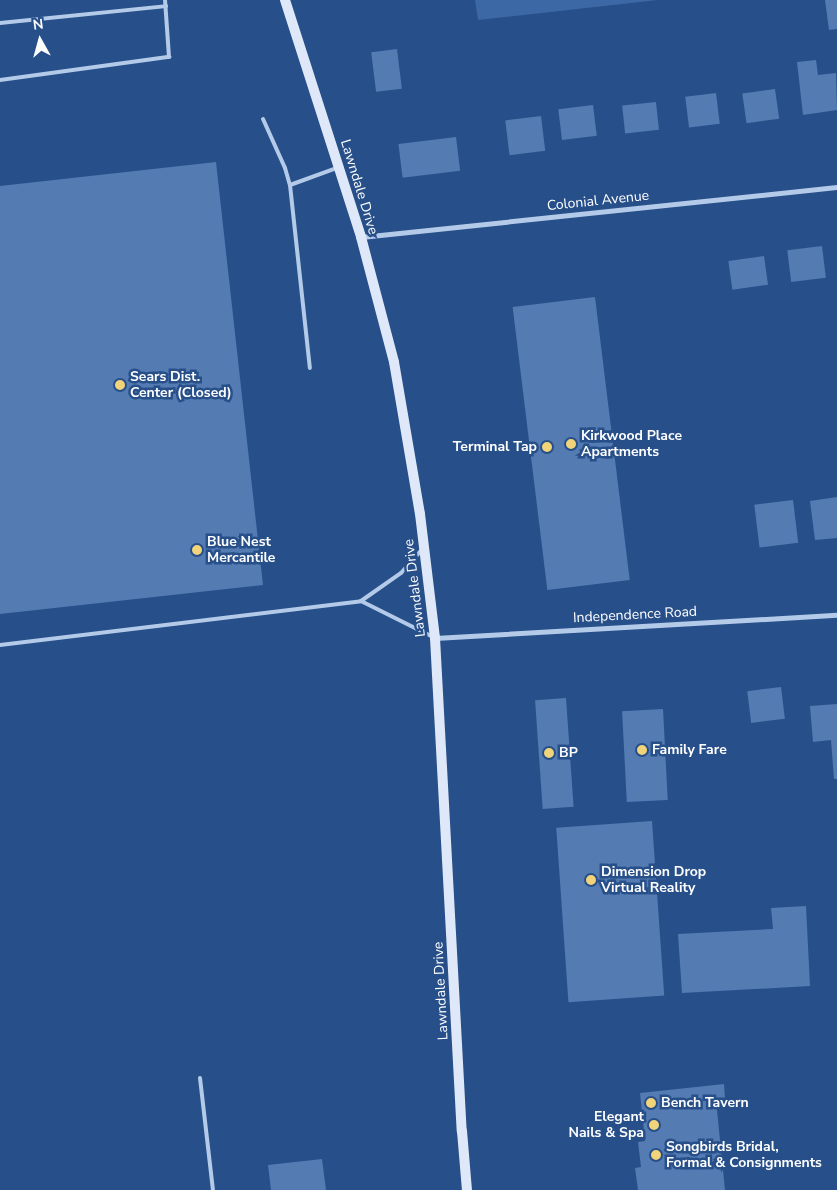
<!DOCTYPE html>
<style>
body{margin:0}
#map{position:relative;width:837px;height:1190px;overflow:hidden;background:#274f89;font-family:"Nunito Sans",sans-serif}
div>[style]{position:absolute}
.green>*{inset:0;background:#3c68a5}
.building>*{inset:0;background:#547bb2;transform-origin:0 0}
.service>*{height:4px;margin:-2px;padding:0 2px;transform-origin:2px;border-radius:2px;background:#b4cae9}
.minor>*{height:5px;margin:-2.5px;padding:0 2.5px;transform-origin:2.5px;border-radius:2.5px;background:#b4cae9}
.secondary>*{height:10px;margin:-5px;padding:0 5px;transform-origin:5px;border-radius:5px;background:#dee8f8}
.dots>*{width:14px;height:14px;translate:-50% -50%;box-sizing:border-box;border:2px solid #274f89;border-radius:50%}
span{translate:-50% -50%;white-space:nowrap;text-align:center;line-height:1.15;-webkit-text-stroke:5px #274f89;paint-order:stroke}
.street-label{font-size:14px;color:#fff}
.poi-label{font-size:14px;color:#fff;font-weight:700}
.left{translate:0 -50%;text-align:left}
.right{translate:-100% -50%;text-align:right}
.north{position:absolute;left:15px;top:15px;width:50px;height:50px;-webkit-text-stroke:4px #274f89;paint-order:stroke;rotate:353deg;font-size:14px;font-weight:700;line-height:20px;text-align:center;color:#fff}
.north::after{content:'';display:block;margin:auto;width:18px;height:22px;background:#fff;clip-path:polygon(50% 0,100% 100%,50% 72%,0 100%)}
</style>
<div id="map">
<div class="green">
<div style="clip-path:polygon(475px 0,658px 0,478px 20px)"></div>
</div>
<div class="building">
<div style="clip-path:polygon(825px 0,837px 0,837px 29px,829px 30px)"></div>
<div style="left:397px;top:49px;width:40px;height:26px;rotate:83deg"></div>
<div style="clip-path:polygon(816px 60px,818px 75px,836px 73px,837px 110px,803px 115px,797px 62px)"></div>
<div style="left:775px;top:89px;width:30px;height:33px;rotate:82deg"></div>
<div style="left:716px;top:93px;width:31px;height:31px;rotate:83deg"></div>
<div style="left:656px;top:102px;width:28px;height:34px;rotate:84deg"></div>
<div style="left:593px;top:105px;width:31px;height:35px;rotate:83deg"></div>
<div style="left:541px;top:116px;width:35px;height:36px;rotate:83deg"></div>
<div style="left:456px;top:137px;width:34px;height:58px;rotate:83deg"></div>
<div style="clip-path:polygon(216px 162px,263px 585px,0 614px,0 186px)"></div>
<div style="left:822px;top:246px;width:32px;height:35px;rotate:83deg"></div>
<div style="left:764px;top:256px;width:29px;height:36px;rotate:82deg"></div>
<div style="left:595px;top:297px;width:285px;height:83px;rotate:83deg"></div>
<div style="clip-path:polygon(837px 497px,837px 538px,815px 540px,810px 501px)"></div>
<div style="left:793px;top:500px;width:43px;height:39px;rotate:83deg"></div>
<div style="left:781px;top:687px;width:32px;height:34px;rotate:83deg"></div>
<div style="left:566px;top:698px;width:109px;height:31px;rotate:86deg"></div>
<div style="clip-path:polygon(837px 704px,837px 779px,834px 779px,831px 740px,813px 742px,810px 706px)"></div>
<div style="left:663px;top:709px;width:91px;height:41px;rotate:87deg"></div>
<div style="left:652px;top:821px;width:175px;height:96px;rotate:86deg"></div>
<div style="clip-path:polygon(806px 906px,810px 986px,682px 993px,678px 934px,773px 929px,771px 908px)"></div>
<div style="clip-path:polygon(724px 1084px,725px 1099px,716px 1100px,725px 1190px,638px 1190px,635px 1168px,641px 1167px,638px 1142px,645px 1141px,640px 1093px)"></div>
<div style="clip-path:polygon(322px 1159px,326px 1190px,271px 1190px,268px 1165px)"></div>
</div>
<div class="service">
<div style="left:0;top:23px;width:167px;rotate:-5.8deg"></div>
<div style="left:0;top:80px;width:171px;rotate:-7.8deg"></div>
<div style="left:169px;top:57px;width:57px;rotate:-94deg"></div>
<div style="left:263px;top:119px;width:54px;rotate:65.8deg"></div>
<div style="left:285px;top:168px;width:18px;rotate:74deg"></div>
<div style="left:290px;top:185px;width:184px;rotate:83.8deg"></div>
<div style="left:290px;top:185px;width:50px;rotate:-19.9deg"></div>
<div style="left:361px;top:601px;width:80px;rotate:26.6deg"></div>
<div style="left:0;top:645px;width:364px;rotate:-6.9deg"></div>
<div style="left:361px;top:601px;width:49px;rotate:-35deg"></div>
<div style="left:401px;top:573px;width:31px;rotate:-48deg"></div>
<div style="left:200px;top:1078px;width:113px;rotate:83.4deg"></div>
</div>
<div class="minor">
<div style="left:361px;top:237px;width:479px;rotate:-6deg"></div>
<div style="left:435px;top:638px;width:403px;rotate:-3.3deg"></div>
</div>
<div class="secondary">
<div style="left:285px;top:0;width:249px;rotate:72.2deg"></div>
<div style="left:361px;top:237px;width:129px;rotate:75.2deg"></div>
<div style="left:394px;top:362px;width:154px;rotate:80.3deg"></div>
<div style="left:420px;top:514px;width:125px;rotate:83.1deg"></div>
<div style="left:435px;top:638px;width:494px;rotate:86.9deg"></div>
<div style="left:462px;top:1131px;width:59px;rotate:85.2deg"></div>
</div>
<div class="dots">
<div style="left:120px;top:385px;background:#f1d37a"></div>
<div style="left:571px;top:444px;background:#f1d37a"></div>
<div style="left:547px;top:447px;background:#f1d37a"></div>
<div style="left:197px;top:550px;background:#f1d37a"></div>
<div style="left:642px;top:750px;background:#f1d37a"></div>
<div style="left:549px;top:753px;background:#f1d37a"></div>
<div style="left:591px;top:880px;background:#f1d37a"></div>
<div style="left:651px;top:1103px;background:#f1d37a"></div>
<div style="left:654px;top:1125px;background:#f1d37a"></div>
<div style="left:656px;top:1155px;background:#f1d37a"></div>
</div>
<div class="street-label">
<span style="left:359px;top:187px;rotate:73deg">Lawndale Drive</span>
<span style="left:598px;top:201px;rotate:-6deg">Colonial Avenue</span>
<span style="left:415px;top:588px;rotate:-97deg">Lawndale Drive</span>
<span style="left:635px;top:615px;rotate:-3deg">Independence Road</span>
<span style="left:441px;top:991px;rotate:-93deg">Lawndale Drive</span>
</div>
<div class="poi-label">
<span class="left" style="left:130px;top:385px">Sears Dist.<br>Center (Closed)</span>
<span class="left" style="left:581px;top:444px">Kirkwood Place<br>Apartments</span>
<span class="right" style="left:537px;top:447px">Terminal Tap</span>
<span class="left" style="left:207px;top:550px">Blue Nest<br>Mercantile</span>
<span class="left" style="left:652px;top:750px">Family Fare</span>
<span class="left" style="left:559px;top:753px">BP</span>
<span class="left" style="left:601px;top:880px">Dimension Drop<br>Virtual Reality</span>
<span class="left" style="left:661px;top:1103px">Bench Tavern</span>
<span class="right" style="left:644px;top:1125px">Elegant<br>Nails &amp; Spa</span>
<span class="left" style="left:666px;top:1155px">Songbirds Bridal,<br>Formal &amp; Consignments</span>
</div>
<div class="north">N</div>
</div>
